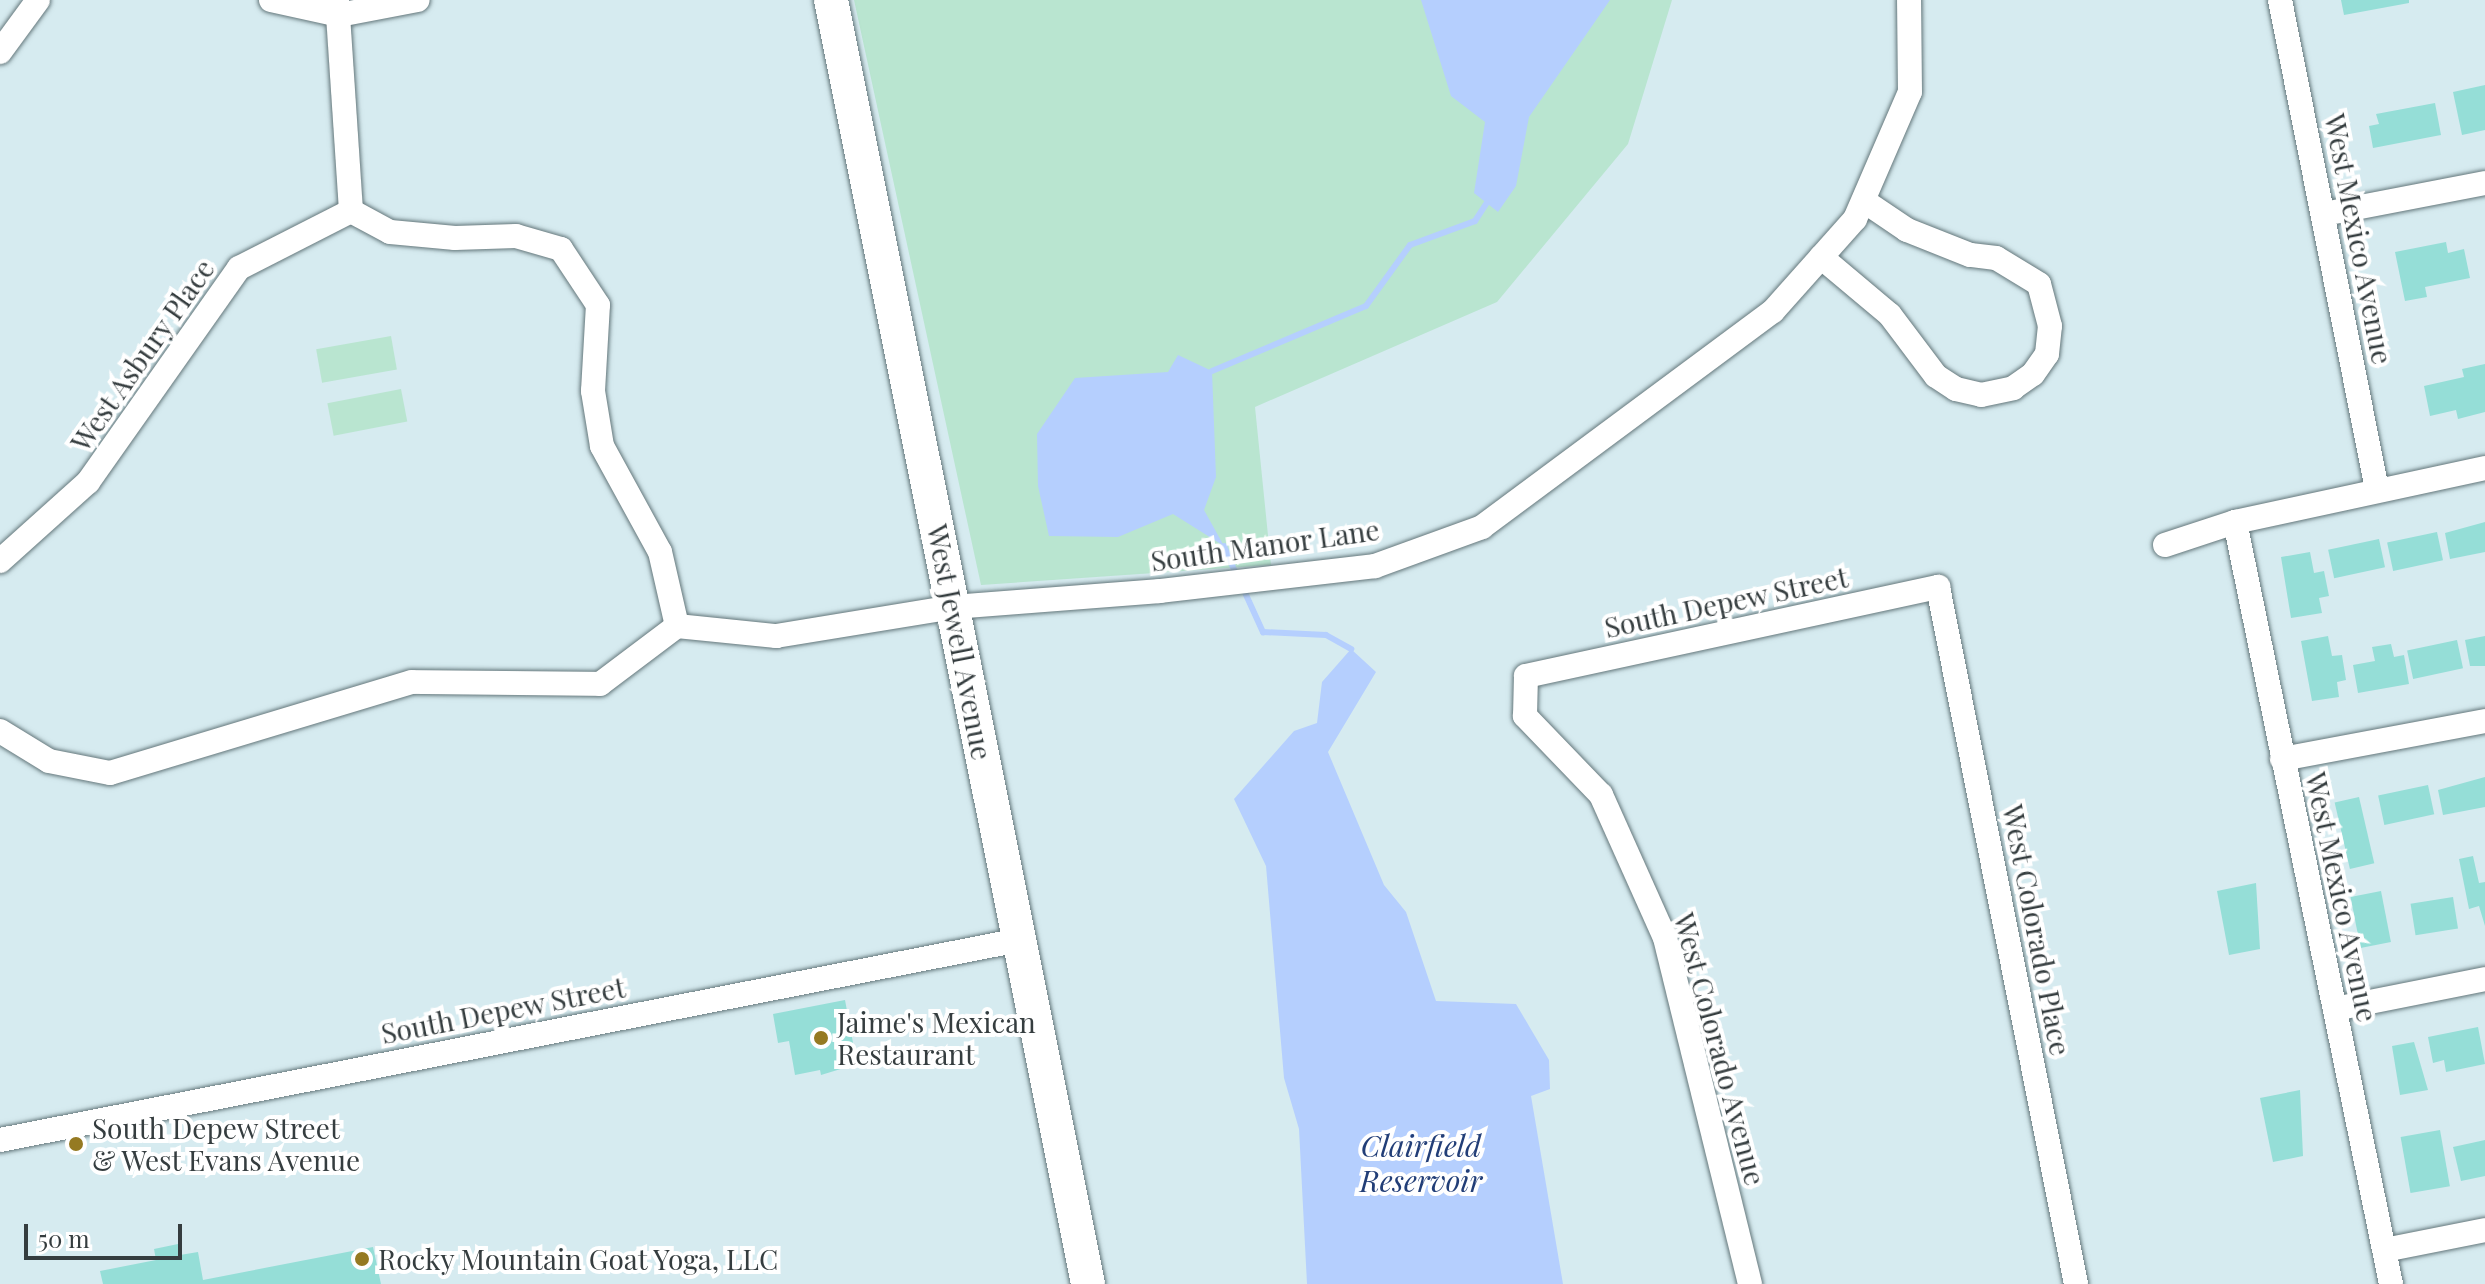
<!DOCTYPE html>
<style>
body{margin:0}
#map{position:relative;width:2485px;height:1284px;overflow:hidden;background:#d6ebf0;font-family:"Playfair Display",serif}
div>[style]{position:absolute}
.green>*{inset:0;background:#b9e5d0;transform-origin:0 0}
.water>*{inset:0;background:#b5cffe}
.stream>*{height:6px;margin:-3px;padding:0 3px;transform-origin:3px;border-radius:3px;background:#b5cffe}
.building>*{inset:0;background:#95ded7;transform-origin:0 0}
.roads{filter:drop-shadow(0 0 2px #64777b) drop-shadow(0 0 2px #64777b)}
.street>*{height:24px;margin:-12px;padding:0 12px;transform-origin:12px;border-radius:12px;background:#fff}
.secondary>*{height:34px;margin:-17px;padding:0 17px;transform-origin:17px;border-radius:17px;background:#fff}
.dots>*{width:22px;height:22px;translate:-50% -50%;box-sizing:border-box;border:4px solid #fff;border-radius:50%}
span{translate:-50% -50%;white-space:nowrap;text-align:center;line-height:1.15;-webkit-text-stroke:8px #fff;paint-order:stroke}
.street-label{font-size:28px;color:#353d3f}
.poi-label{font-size:28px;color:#353d3f}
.left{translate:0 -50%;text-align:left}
.water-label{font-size:30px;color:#223e77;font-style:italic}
.scale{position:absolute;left:24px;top:1224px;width:158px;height:36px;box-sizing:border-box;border:4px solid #353d3f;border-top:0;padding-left:10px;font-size:24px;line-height:28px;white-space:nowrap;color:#353d3f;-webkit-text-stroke:6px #fff;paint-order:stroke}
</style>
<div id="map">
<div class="green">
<div style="clip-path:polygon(854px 0,1672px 0,1628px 144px,1497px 302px,1255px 407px,1271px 565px,981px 585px)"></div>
<div style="left:391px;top:336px;width:34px;height:76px;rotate:80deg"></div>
<div style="left:401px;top:389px;width:33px;height:75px;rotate:79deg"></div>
</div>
<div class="water">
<div style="clip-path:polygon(1421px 0,1610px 0,1529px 117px,1516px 186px,1498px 212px,1474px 193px,1485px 122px,1451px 96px)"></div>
<div style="clip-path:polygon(1178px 355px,1212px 371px,1216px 477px,1204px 510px,1224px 546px,1173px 514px,1118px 537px,1049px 536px,1038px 486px,1037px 434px,1075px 378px,1168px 372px)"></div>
<div style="clip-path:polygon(1351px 649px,1376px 672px,1328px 752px,1384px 885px,1406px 912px,1436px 1001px,1516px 1004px,1549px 1060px,1550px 1089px,1531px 1096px,1563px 1284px,1307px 1284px,1299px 1129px,1284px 1078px,1266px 866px,1234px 799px,1294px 731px,1317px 723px,1322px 682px)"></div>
</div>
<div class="stream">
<div style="left:1212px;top:371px;width:167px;rotate:-22.9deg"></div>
<div style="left:1366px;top:306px;width:75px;rotate:-54.2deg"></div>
<div style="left:1410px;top:245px;width:69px;rotate:-20.3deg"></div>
<div style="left:1475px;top:221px;width:24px;rotate:-57deg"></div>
<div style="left:1224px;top:546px;width:33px;rotate:67deg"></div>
<div style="left:1242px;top:586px;width:51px;rotate:65.5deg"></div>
<div style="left:1263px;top:632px;width:63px;rotate:2.7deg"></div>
<div style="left:1326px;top:635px;width:29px;rotate:29deg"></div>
</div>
<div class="building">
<div style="clip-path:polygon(2341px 0,2409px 0,2409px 3px,2344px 15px)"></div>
<div style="clip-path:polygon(2485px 85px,2485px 130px,2462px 135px,2453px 92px)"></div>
<div style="clip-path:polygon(2435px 103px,2441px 135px,2373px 148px,2369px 126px,2379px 124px,2376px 114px)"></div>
<div style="clip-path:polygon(2446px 242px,2448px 253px,2464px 249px,2470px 278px,2425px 287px,2427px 297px,2405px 301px,2395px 252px)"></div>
<div style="clip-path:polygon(2485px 364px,2485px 412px,2458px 419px,2456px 410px,2430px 416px,2424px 386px,2464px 377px,2462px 369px)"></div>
<div style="clip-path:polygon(2485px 522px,2485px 552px,2450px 559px,2445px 533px)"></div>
<div style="left:2437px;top:532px;width:29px;height:51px;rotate:78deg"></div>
<div style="left:2379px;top:539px;width:29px;height:52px;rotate:78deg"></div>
<div style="clip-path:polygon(2310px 552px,2314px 573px,2324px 571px,2329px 596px,2319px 598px,2322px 613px,2291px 618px,2281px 557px)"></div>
<div style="clip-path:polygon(2328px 636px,2332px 656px,2342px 655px,2346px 680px,2337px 682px,2339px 697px,2312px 701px,2301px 641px)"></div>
<div style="clip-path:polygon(2485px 636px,2485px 666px,2470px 666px,2465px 640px)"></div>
<div style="left:2457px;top:640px;width:29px;height:51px;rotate:78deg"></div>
<div style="clip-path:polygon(2391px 644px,2394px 657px,2404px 655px,2409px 684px,2358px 693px,2353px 665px,2375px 661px,2372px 647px)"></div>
<div style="clip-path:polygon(2485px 777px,2485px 807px,2443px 815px,2438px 790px)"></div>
<div style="left:2428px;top:785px;width:30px;height:51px;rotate:78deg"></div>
<div style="left:2359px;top:797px;width:68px;height:25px;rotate:77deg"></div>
<div style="clip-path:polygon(2473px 856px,2479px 883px,2485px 882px,2485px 926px,2479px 906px,2469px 909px,2459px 859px)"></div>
<div style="clip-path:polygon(2256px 883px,2260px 949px,2229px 955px,2217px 891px)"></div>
<div style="left:2381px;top:891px;width:52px;height:31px;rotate:79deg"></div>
<div style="left:2453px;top:897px;width:32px;height:43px;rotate:81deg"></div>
<div style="clip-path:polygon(845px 1000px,857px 1064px,821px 1075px,820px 1070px,795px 1075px,789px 1041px,778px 1043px,773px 1014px)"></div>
<div style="clip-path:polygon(2478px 1027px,2485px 1064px,2446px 1072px,2444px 1060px,2433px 1063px,2428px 1037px)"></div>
<div style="clip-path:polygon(2414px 1042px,2428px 1090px,2400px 1095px,2392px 1046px)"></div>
<div style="clip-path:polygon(2300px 1090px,2303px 1156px,2273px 1162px,2260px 1098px)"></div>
<div style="left:2440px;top:1130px;width:57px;height:40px;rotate:80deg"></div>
<div style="clip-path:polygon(2485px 1140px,2485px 1176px,2461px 1181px,2453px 1147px)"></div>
<div style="clip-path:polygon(178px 1244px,180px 1255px,198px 1252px,203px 1280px,373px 1247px,381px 1284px,103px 1284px,100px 1271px,156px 1260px,154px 1249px)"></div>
</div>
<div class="roads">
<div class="street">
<div style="left:271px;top:0;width:70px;rotate:12.4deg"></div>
<div style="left:339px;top:15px;width:80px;rotate:-10.8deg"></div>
<div style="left:337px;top:0;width:211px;rotate:86.2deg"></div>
<div style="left:2280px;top:0;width:499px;rotate:78.8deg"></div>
<div style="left:0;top:52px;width:64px;rotate:-53.8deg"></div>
<div style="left:2324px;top:214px;width:164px;rotate:-10.9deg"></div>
<div style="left:1821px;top:257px;width:90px;rotate:40deg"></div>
<div style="left:1890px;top:315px;width:76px;rotate:53deg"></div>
<div style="left:1936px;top:376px;width:24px;rotate:33deg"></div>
<div style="left:1956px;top:389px;width:26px;rotate:13deg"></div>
<div style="left:1981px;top:395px;width:33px;rotate:-12deg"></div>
<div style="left:2013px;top:388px;width:24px;rotate:-35deg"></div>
<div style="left:2033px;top:374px;width:24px;rotate:-55deg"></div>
<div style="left:2047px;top:354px;width:28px;rotate:-84deg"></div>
<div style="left:2050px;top:326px;width:43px;rotate:-104.7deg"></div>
<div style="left:2039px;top:284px;width:50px;rotate:-148.8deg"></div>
<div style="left:1996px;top:258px;width:26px;rotate:-173deg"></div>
<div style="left:1970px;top:255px;width:68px;rotate:-158.4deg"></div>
<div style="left:1907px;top:230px;width:52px;rotate:-146deg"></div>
<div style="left:2235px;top:522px;width:778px;rotate:78.43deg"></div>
<div style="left:2165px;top:545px;width:74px;rotate:-18.2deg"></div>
<div style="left:2235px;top:522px;width:256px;rotate:-12.2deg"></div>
<div style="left:0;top:561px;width:118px;rotate:-41.9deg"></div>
<div style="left:88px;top:482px;width:262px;rotate:-54.8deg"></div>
<div style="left:239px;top:268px;width:126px;rotate:-27deg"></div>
<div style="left:677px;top:626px;width:100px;rotate:5.8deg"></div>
<div style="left:776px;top:636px;width:179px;rotate:-9.3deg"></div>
<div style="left:953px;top:607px;width:208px;rotate:-4.4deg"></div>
<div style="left:1160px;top:591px;width:216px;rotate:-6.6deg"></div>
<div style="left:1375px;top:566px;width:114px;rotate:-20deg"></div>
<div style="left:1482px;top:527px;width:362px;rotate:-36.6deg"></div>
<div style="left:1773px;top:311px;width:123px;rotate:-48.3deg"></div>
<div style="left:1855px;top:219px;width:138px;rotate:-66.6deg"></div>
<div style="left:1910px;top:92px;width:92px;rotate:-90.6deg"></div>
<div style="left:0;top:731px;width:57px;rotate:31.5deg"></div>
<div style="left:49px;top:761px;width:62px;rotate:11.1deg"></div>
<div style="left:110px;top:773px;width:315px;rotate:-16.8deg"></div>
<div style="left:412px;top:682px;width:188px;rotate:0.6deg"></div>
<div style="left:600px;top:684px;width:96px;rotate:-37deg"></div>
<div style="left:677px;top:626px;width:76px;rotate:-102.9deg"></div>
<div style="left:660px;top:552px;width:121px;rotate:-118.7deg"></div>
<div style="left:602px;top:446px;width:56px;rotate:-99.3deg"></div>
<div style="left:593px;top:391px;width:86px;rotate:-86.7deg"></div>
<div style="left:598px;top:305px;width:67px;rotate:-123.5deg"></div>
<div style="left:561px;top:249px;width:47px;rotate:-163.9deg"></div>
<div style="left:516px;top:236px;width:61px;rotate:178.1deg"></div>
<div style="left:455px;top:238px;width:65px;rotate:-174.7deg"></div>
<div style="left:390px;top:232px;width:44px;rotate:-151.7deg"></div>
<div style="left:2282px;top:759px;width:207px;rotate:-10.6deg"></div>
<div style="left:2335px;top:1009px;width:153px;rotate:-11.3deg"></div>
<div style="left:0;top:1140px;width:1038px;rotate:-11.1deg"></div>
<div style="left:2385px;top:1250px;width:102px;rotate:-11.3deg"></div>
<div style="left:1750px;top:1284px;width:356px;rotate:-103.8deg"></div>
<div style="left:1665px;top:938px;width:157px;rotate:-114.1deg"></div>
<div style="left:1601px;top:795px;width:110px;rotate:-133.9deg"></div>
<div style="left:1525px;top:716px;width:40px;rotate:-88.6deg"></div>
<div style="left:1526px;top:676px;width:422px;rotate:-12.2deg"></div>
<div style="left:1938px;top:587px;width:711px;rotate:78.8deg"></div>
</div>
<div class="secondary">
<div style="left:831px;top:0;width:1309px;rotate:78.68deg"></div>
</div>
</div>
<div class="dots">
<div style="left:821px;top:1038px;background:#957a22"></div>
<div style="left:76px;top:1144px;background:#957a22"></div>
<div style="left:362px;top:1259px;background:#957a22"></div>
</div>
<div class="street-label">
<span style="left:2359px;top:239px;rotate:79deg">West Mexico Avenue</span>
<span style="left:142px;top:355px;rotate:-55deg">West Asbury Place</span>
<span style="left:1265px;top:545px;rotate:-8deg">South Manor Lane</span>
<span style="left:1726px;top:602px;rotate:-12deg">South Depew Street</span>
<span style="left:960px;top:642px;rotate:79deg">West Jewell Avenue</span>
<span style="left:2342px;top:897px;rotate:78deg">West Mexico Avenue</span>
<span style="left:2037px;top:930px;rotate:79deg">West Colorado Place</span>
<span style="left:503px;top:1010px;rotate:-11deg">South Depew Street</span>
<span style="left:1720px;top:1049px;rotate:75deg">West Colorado Avenue</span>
</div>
<div class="poi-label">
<span class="left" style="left:837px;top:1038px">Jaime's Mexican<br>Restaurant</span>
<span class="left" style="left:92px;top:1144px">South Depew Street<br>&amp; West Evans Avenue</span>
<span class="left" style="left:378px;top:1259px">Rocky Mountain Goat Yoga, LLC</span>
</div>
<div class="water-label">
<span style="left:1421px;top:1162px">Clairfield<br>Reservoir</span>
</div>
<div class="scale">50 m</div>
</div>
